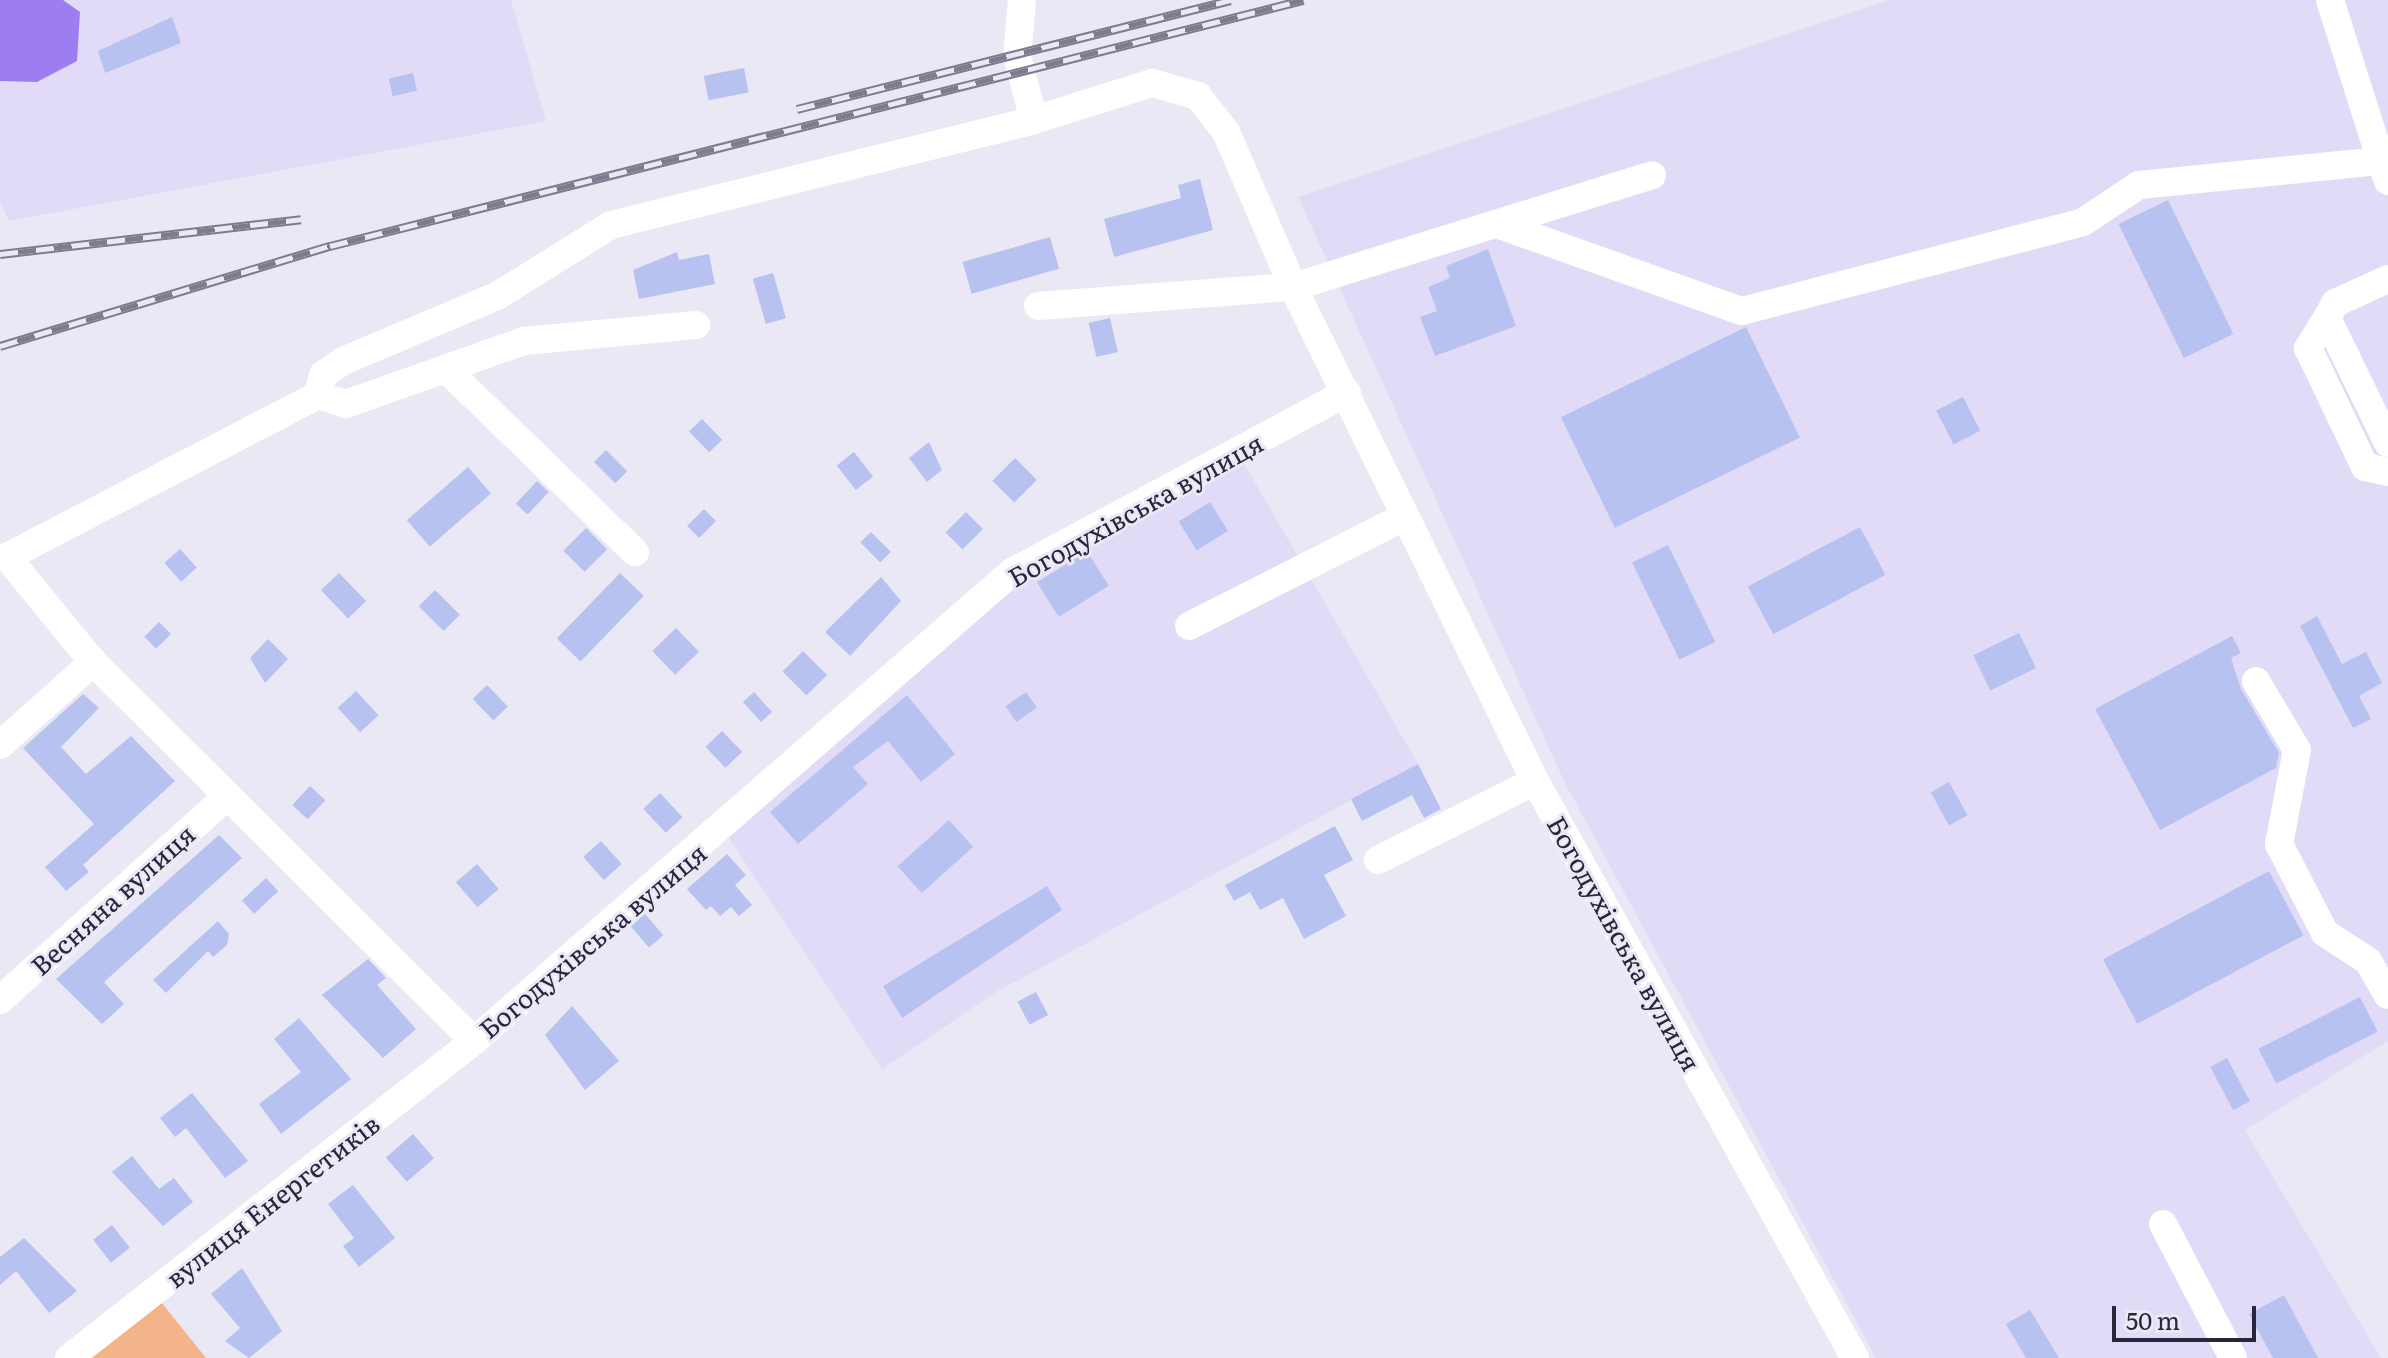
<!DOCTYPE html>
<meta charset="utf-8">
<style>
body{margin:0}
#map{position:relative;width:2388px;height:1358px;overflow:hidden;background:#eae8f5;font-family:Literata,serif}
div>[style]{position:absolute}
.built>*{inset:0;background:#e1dbf8}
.green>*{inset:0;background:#f4b48a}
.water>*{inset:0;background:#9d7ef0}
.building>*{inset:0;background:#b7c2f0;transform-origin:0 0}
.minor>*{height:28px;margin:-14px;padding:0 14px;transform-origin:14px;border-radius:14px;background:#fff}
.rail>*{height:9px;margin-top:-4.5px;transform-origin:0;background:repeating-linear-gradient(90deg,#eae8f5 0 18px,#7f7b8e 0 36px);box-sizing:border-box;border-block:2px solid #7f7b8e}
span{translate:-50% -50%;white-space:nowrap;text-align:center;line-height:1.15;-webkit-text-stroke:6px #eae8f5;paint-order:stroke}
.street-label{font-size:26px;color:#2a243c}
.scale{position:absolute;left:2112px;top:1306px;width:144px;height:36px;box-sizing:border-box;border:4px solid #2a243c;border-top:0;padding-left:10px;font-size:24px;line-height:28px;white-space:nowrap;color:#2a243c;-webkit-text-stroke:6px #eae8f5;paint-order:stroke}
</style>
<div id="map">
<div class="built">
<div style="clip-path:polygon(0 0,511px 0,546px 121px,9px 221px,0 201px)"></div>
<div style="clip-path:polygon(1890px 0,2388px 0,2388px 1041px,2245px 1130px,2381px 1358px,1876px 1358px,1565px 783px,1298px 197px)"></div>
<div style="clip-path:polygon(1238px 453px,1418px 764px,996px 992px,882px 1069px,723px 829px,1012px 572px)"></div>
</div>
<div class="green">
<div style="clip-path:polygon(153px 1292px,206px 1358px,69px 1358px)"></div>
</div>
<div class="water">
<div style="clip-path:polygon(0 0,63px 0,80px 12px,77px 61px,37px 82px,0 81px)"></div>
</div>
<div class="building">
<div style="clip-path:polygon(172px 17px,181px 43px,105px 73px,98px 51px)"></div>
<div style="left:744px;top:68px;width:25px;height:41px;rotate:79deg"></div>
<div style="left:413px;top:73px;width:18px;height:25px;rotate:77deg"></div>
<div style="clip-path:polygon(1200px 179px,1213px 230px,1114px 257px,1104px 219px,1181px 198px,1178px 185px)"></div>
<div style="left:2168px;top:200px;width:149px;height:55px;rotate:64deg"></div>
<div style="left:1050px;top:237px;width:33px;height:91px;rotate:74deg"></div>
<div style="clip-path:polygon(1488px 249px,1516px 326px,1435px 356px,1420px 317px,1437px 311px,1428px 287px,1450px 278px,1446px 266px)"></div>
<div style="clip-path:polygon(677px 252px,679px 260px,709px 254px,715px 284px,639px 299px,633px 270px)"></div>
<div style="left:773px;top:273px;width:47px;height:21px;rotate:74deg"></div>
<div style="left:1110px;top:318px;width:35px;height:22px;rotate:77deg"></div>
<div style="left:1746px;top:327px;width:123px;height:206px;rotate:64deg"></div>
<div style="left:1963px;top:397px;width:38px;height:30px;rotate:63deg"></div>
<div style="left:702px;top:419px;width:29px;height:18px;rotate:46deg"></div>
<div style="clip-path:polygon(929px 442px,942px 470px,927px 482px,909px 458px)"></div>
<div style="left:606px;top:450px;width:30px;height:17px;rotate:45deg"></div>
<div style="left:854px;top:452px;width:31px;height:22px;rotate:52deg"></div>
<div style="left:1015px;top:458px;width:31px;height:32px;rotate:45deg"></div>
<div style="left:468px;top:467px;width:35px;height:81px;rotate:49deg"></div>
<div style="left:537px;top:481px;width:16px;height:31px;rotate:43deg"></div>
<div style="left:1210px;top:502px;width:34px;height:37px;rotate:58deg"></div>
<div style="left:704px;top:509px;width:17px;height:24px;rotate:45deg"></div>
<div style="left:966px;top:512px;width:24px;height:29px;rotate:45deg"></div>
<div style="left:1860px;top:527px;width:54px;height:127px;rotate:62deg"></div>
<div style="left:586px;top:528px;width:30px;height:32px;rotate:45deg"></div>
<div style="left:871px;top:532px;width:28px;height:15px;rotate:45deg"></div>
<div style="left:1668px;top:545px;width:108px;height:40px;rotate:64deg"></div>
<div style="left:180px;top:549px;width:25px;height:21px;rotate:48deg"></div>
<div style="left:1087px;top:551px;width:41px;height:59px;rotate:58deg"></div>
<div style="left:339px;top:573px;width:39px;height:25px;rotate:46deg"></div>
<div style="left:620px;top:573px;width:33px;height:91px;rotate:44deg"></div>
<div style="clip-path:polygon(881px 577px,901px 601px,850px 656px,825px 632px)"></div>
<div style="left:435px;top:590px;width:35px;height:23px;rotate:45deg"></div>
<div style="clip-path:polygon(2317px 616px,2342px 664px,2366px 652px,2382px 683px,2359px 696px,2371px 719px,2353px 728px,2300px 626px)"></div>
<div style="left:159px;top:622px;width:17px;height:21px;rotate:45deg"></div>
<div style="left:676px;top:628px;width:33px;height:33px;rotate:46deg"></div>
<div style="left:2019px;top:633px;width:39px;height:51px;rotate:64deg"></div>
<div style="clip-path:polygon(2232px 636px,2241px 653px,2231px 658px,2241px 689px,2279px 753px,2276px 768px,2160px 830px,2095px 709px)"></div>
<div style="clip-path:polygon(268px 639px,288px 659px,265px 683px,250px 658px)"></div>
<div style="left:803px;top:651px;width:34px;height:29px;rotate:45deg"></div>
<div style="left:487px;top:685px;width:30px;height:20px;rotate:46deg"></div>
<div style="left:356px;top:691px;width:33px;height:25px;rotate:47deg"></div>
<div style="left:754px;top:692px;width:27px;height:15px;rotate:48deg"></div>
<div style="left:1026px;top:692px;width:19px;height:25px;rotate:55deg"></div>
<div style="clip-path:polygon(83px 694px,99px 708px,61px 747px,86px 774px,131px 736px,175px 781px,83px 865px,89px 872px,66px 891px,45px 867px,94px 824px,23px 748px)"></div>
<div style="clip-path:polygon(907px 695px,955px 754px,921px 782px,888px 741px,853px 767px,868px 784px,798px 844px,770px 812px)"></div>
<div style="left:722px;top:731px;width:29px;height:23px;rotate:46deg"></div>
<div style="clip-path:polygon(1418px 764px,1441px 809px,1424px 818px,1412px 795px,1362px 821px,1351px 799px)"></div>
<div style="left:1949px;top:782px;width:38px;height:21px;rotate:61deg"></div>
<div style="left:310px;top:786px;width:21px;height:26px;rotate:43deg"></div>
<div style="left:660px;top:793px;width:33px;height:23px;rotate:47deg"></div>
<div style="left:949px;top:820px;width:36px;height:69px;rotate:48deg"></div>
<div style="clip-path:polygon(1335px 826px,1353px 860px,1324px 875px,1346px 916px,1304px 939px,1283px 898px,1260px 910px,1250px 892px,1234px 901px,1225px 885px)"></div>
<div style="clip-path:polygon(219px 835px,242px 858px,104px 982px,124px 1004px,102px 1024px,56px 979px)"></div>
<div style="left:601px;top:841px;width:31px;height:24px;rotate:48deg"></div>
<div style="clip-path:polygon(727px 854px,746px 875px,735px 885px,752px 905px,739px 916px,731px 907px,720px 916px,711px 906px,706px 910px,687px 889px)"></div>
<div style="left:477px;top:864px;width:33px;height:28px;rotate:49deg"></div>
<div style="left:2269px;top:871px;width:73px;height:188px;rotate:62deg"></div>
<div style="left:266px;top:878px;width:18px;height:33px;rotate:47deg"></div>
<div style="clip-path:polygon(1047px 886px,1062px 910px,902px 1018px,883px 986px)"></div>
<div style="left:645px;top:914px;width:28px;height:19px;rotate:49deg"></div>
<div style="clip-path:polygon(218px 921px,229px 934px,227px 945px,213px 957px,208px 951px,166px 993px,153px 980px)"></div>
<div style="clip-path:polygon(368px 959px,386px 978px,377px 985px,416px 1029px,383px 1058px,322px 995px)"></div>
<div style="left:1036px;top:992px;width:26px;height:21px;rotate:62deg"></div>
<div style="left:2360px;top:997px;width:39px;height:114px;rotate:63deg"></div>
<div style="clip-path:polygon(572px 1006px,619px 1061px,585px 1090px,545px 1035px)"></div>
<div style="clip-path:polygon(299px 1018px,351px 1079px,281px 1134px,259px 1104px,301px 1072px,274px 1039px)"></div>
<div style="left:2227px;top:1058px;width:49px;height:19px;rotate:62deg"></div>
<div style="clip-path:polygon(192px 1093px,248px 1161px,225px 1178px,186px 1128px,175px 1137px,160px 1118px)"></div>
<div style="left:413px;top:1134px;width:32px;height:36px;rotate:49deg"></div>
<div style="clip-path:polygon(132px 1156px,159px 1189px,174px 1178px,193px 1202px,163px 1226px,112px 1172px)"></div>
<div style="clip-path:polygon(353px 1185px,395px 1238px,359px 1267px,343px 1246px,354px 1238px,328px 1204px)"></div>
<div style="left:112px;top:1225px;width:29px;height:24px;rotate:52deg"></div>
<div style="clip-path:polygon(24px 1238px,77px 1291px,49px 1313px,16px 1271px,0 1285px,0 1257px)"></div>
<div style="clip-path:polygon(242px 1268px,282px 1331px,249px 1358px,225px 1341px,240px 1328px,211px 1294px)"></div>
<div style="clip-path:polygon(2284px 1295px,2318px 1358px,2273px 1358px,2249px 1314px)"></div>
<div style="clip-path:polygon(2030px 1310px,2059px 1358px,2026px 1358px,2006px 1324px)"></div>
</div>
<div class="minor">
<div style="left:1022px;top:0;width:56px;rotate:95.1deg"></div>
<div style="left:1017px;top:56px;width:66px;rotate:75.1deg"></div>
<div style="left:1034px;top:120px;width:124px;rotate:-17.4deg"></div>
<div style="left:1152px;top:83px;width:48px;rotate:15.8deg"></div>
<div style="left:1198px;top:96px;width:46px;rotate:52.1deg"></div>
<div style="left:1226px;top:132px;width:169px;rotate:66.6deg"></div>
<div style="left:1293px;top:287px;width:550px;rotate:63.9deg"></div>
<div style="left:1535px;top:781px;width:660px;rotate:60.99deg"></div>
<div style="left:2330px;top:0;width:169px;rotate:72.4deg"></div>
<div style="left:1497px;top:224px;width:260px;rotate:19.6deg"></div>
<div style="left:1742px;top:311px;width:352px;rotate:-14.6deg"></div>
<div style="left:2083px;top:222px;width:67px;rotate:-33.5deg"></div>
<div style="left:2139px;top:185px;width:243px;rotate:-5.7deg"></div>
<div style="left:2381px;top:161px;width:21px;rotate:71deg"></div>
<div style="left:2388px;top:279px;width:58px;rotate:155.6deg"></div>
<div style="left:2335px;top:303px;width:17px;rotate:118deg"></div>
<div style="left:2327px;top:318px;width:139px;rotate:64deg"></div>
<div style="left:1038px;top:306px;width:256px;rotate:-4.3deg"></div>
<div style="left:1293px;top:287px;width:376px;rotate:-17.3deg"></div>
<div style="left:2327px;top:318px;width:36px;rotate:122deg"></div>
<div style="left:2308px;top:348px;width:132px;rotate:64.4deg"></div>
<div style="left:2365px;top:467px;width:24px;rotate:12deg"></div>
<div style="left:447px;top:370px;width:262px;rotate:44.1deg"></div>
<div style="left:318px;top:395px;width:29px;rotate:18deg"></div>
<div style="left:346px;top:404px;width:189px;rotate:-19.5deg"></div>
<div style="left:524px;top:341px;width:173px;rotate:-5.3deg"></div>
<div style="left:1189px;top:626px;width:241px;rotate:-26.9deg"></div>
<div style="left:2256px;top:681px;width:80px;rotate:59.3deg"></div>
<div style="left:2297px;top:750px;width:96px;rotate:100.8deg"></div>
<div style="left:2279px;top:844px;width:100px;rotate:62.7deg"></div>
<div style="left:2325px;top:933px;width:51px;rotate:33.1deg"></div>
<div style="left:2368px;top:961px;width:39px;rotate:60deg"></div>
<div style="left:0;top:745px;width:125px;rotate:-41.7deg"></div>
<div style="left:1378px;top:860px;width:176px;rotate:-26.7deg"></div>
<div style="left:0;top:1000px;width:302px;rotate:-41.9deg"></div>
<div style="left:474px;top:1041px;width:537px;rotate:-135.15deg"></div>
<div style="left:93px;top:662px;width:136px;rotate:-129.3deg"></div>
<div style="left:7px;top:557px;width:351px;rotate:-27.5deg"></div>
<div style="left:318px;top:395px;width:21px;rotate:-76deg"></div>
<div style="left:323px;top:375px;width:24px;rotate:-35deg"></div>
<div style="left:343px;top:361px;width:167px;rotate:-22.9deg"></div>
<div style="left:497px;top:296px;width:134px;rotate:-31.9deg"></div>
<div style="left:611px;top:225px;width:436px;rotate:-13.9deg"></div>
<div style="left:2163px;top:1224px;width:151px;rotate:62.4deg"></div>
<div style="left:69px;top:1358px;width:514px;rotate:-38.05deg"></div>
<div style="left:474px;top:1041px;width:714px;rotate:-41.08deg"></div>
<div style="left:1012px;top:572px;width:380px;rotate:-28.2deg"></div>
</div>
<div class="rail">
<div style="left:797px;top:109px;width:447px;rotate:-14.1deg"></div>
<div style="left:0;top:254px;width:303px;rotate:-6.6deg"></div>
<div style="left:0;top:346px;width:345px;rotate:-16.9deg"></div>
<div style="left:330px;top:246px;width:1004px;rotate:-14.19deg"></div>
</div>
<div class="street-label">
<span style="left:1135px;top:509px;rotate:-29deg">Богодухівська вулиця</span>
<span style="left:112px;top:899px;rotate:-42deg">Весняна вулиця</span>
<span style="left:592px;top:940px;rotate:-40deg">Богодухівська вулиця</span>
<span style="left:1625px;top:943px;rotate:61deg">Богодухівська вулиця</span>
<span style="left:272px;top:1200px;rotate:-38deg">вулиця Енергетиків</span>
</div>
<div class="scale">50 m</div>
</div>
